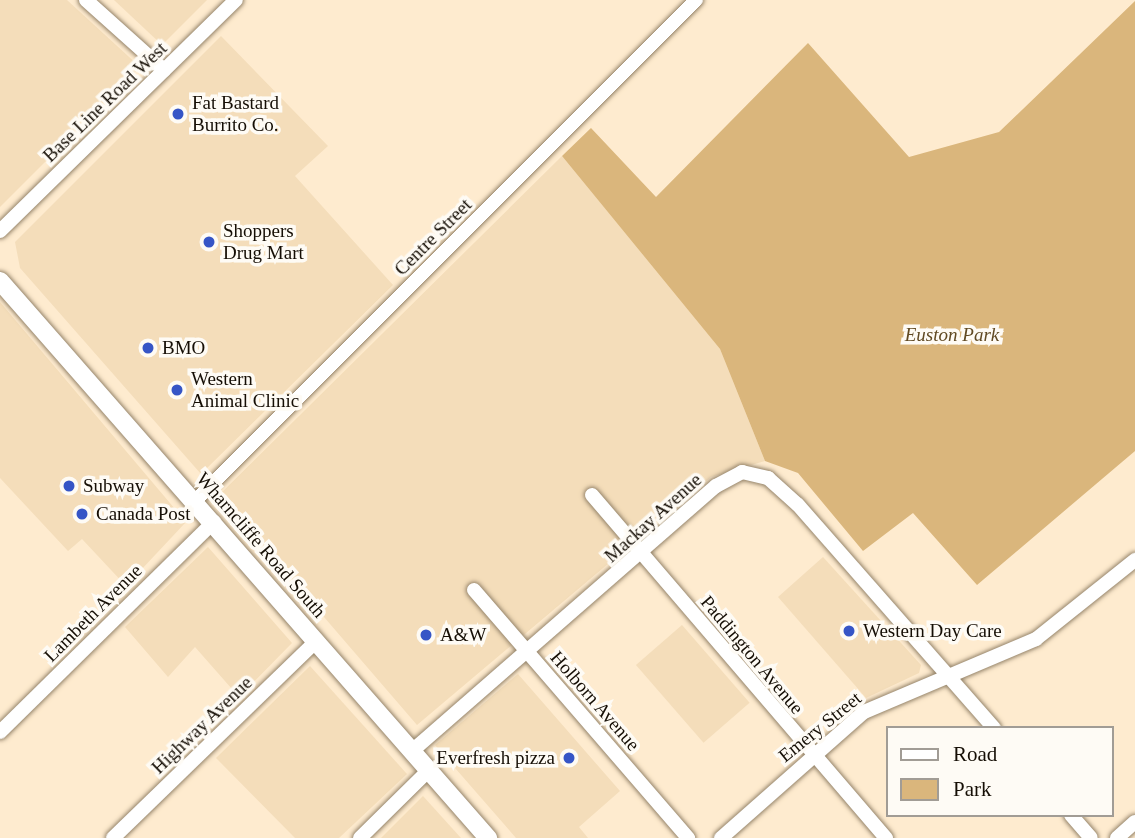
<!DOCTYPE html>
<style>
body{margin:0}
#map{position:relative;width:1135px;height:838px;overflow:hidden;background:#feebcf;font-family:"Times New Roman",serif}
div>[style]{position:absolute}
.built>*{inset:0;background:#f4ddba;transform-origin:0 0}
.green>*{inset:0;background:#dab67c}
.roads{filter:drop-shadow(0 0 2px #95846a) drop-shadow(0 0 2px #95846a)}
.minor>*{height:14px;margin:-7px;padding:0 7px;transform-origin:7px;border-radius:7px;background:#fff}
.major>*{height:18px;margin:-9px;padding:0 9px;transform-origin:9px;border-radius:9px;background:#fff}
.dots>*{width:19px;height:19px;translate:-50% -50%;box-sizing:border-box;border:4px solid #fefbf5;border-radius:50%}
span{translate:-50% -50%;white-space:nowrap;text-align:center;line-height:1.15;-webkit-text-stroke:7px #fefbf5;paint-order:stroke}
.street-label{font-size:19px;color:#150e05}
.poi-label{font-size:19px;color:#150e05}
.left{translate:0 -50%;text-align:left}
.right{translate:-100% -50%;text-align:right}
.park-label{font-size:19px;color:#614a23;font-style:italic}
.legend{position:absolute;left:886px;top:726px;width:228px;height:91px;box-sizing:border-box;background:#fefbf5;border:2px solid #a19c95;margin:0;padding:9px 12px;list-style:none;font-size:21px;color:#150e05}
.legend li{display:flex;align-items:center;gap:14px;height:35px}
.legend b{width:35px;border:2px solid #a19c95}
</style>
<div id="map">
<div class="built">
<div style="clip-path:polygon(0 0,67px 0,140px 67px,0 207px)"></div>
<div style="clip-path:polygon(114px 0,207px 0,162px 45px)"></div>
<div style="clip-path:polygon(221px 36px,328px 146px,295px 176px,393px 285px,201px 474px,20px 268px,15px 242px)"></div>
<div style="clip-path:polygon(562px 156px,720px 349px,765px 461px,711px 477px,417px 725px,219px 495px)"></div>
<div style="clip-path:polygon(0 302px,186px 522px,126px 586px,82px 539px,68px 551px,0 478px)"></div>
<div style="clip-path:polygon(208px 547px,292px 643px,239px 697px,195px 647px,168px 677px,125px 627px)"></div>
<div style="clip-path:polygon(823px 557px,921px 665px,919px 673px,866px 698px,778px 597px)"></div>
<div style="left:682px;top:625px;width:103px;height:61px;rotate:49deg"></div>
<div style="clip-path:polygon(310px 666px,407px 774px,339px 838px,295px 838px,216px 758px)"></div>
<div style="clip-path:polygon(518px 674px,620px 791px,579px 827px,588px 838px,516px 838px,435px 745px)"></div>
<div style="clip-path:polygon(423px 796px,461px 838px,381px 838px)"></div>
</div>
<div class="green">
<div style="clip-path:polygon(1135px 1px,1135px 451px,977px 585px,913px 513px,863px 551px,798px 473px,765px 461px,720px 349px,562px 156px,591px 128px,656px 197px,808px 43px,909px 157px,999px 132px)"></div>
</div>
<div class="roads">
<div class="minor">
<div style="left:86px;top:0;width:105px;rotate:41.9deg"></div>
<div style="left:0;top:231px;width:330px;rotate:-44.4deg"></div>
<div style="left:592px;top:495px;width:452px;rotate:49.4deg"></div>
<div style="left:196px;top:500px;width:707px;rotate:-45deg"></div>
<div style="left:474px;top:590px;width:328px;rotate:49.2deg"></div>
<div style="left:0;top:732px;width:300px;rotate:-44.5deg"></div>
<div style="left:412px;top:751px;width:403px;rotate:-41.1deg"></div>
<div style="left:716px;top:486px;width:30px;rotate:-28deg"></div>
<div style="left:742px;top:472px;width:27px;rotate:13deg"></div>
<div style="left:768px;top:478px;width:40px;rotate:42deg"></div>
<div style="left:798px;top:505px;width:297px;rotate:48.7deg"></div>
<div style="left:1071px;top:815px;width:30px;rotate:49deg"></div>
<div style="left:113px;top:838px;width:284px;rotate:-44.1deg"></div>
<div style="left:360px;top:838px;width:97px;rotate:-44.6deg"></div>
<div style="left:721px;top:838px;width:191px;rotate:-41.4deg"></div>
<div style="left:864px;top:712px;width:187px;rotate:-23deg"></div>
<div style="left:1036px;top:639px;width:127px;rotate:-38.6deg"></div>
<div style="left:1117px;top:838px;width:24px;rotate:-42deg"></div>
</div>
<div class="major">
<div style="left:0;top:281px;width:741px;rotate:48.78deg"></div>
</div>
</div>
<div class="dots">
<div style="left:178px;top:114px;background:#3655c6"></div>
<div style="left:209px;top:242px;background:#3655c6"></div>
<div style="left:148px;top:348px;background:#3655c6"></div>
<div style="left:177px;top:390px;background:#3655c6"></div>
<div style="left:69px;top:486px;background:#3655c6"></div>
<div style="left:82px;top:514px;background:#3655c6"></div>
<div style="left:849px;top:631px;background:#3655c6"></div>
<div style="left:426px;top:635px;background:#3655c6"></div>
<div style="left:569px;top:758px;background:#3655c6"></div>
</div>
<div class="street-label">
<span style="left:105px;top:102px;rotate:-44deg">Base Line Road West</span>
<span style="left:433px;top:237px;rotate:-45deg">Centre Street</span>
<span style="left:653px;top:518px;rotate:-42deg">Mackay Avenue</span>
<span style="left:261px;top:545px;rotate:49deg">Wharncliffe Road South</span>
<span style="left:93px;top:613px;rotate:-45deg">Lambeth Avenue</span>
<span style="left:752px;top:655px;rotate:50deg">Paddington Avenue</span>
<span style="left:595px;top:701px;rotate:49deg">Holborn Avenue</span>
<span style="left:202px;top:725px;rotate:-44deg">Highway Avenue</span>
<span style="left:820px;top:727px;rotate:-39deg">Emery Street</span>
</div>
<div class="poi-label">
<span class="left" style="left:192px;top:114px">Fat Bastard<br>Burrito Co.</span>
<span class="left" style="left:223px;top:242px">Shoppers<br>Drug Mart</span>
<span class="left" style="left:162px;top:348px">BMO</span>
<span class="left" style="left:191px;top:390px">Western<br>Animal Clinic</span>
<span class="left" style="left:83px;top:486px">Subway</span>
<span class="left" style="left:96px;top:514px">Canada Post</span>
<span class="left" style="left:863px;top:631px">Western Day Care</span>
<span class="left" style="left:440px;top:635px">A&amp;W</span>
<span class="right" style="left:555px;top:758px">Everfresh pizza</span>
</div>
<div class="park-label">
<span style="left:952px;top:335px">Euston Park</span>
</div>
<ul class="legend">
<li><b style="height:9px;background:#fff"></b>Road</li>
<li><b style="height:19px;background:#dab67c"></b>Park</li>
</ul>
</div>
